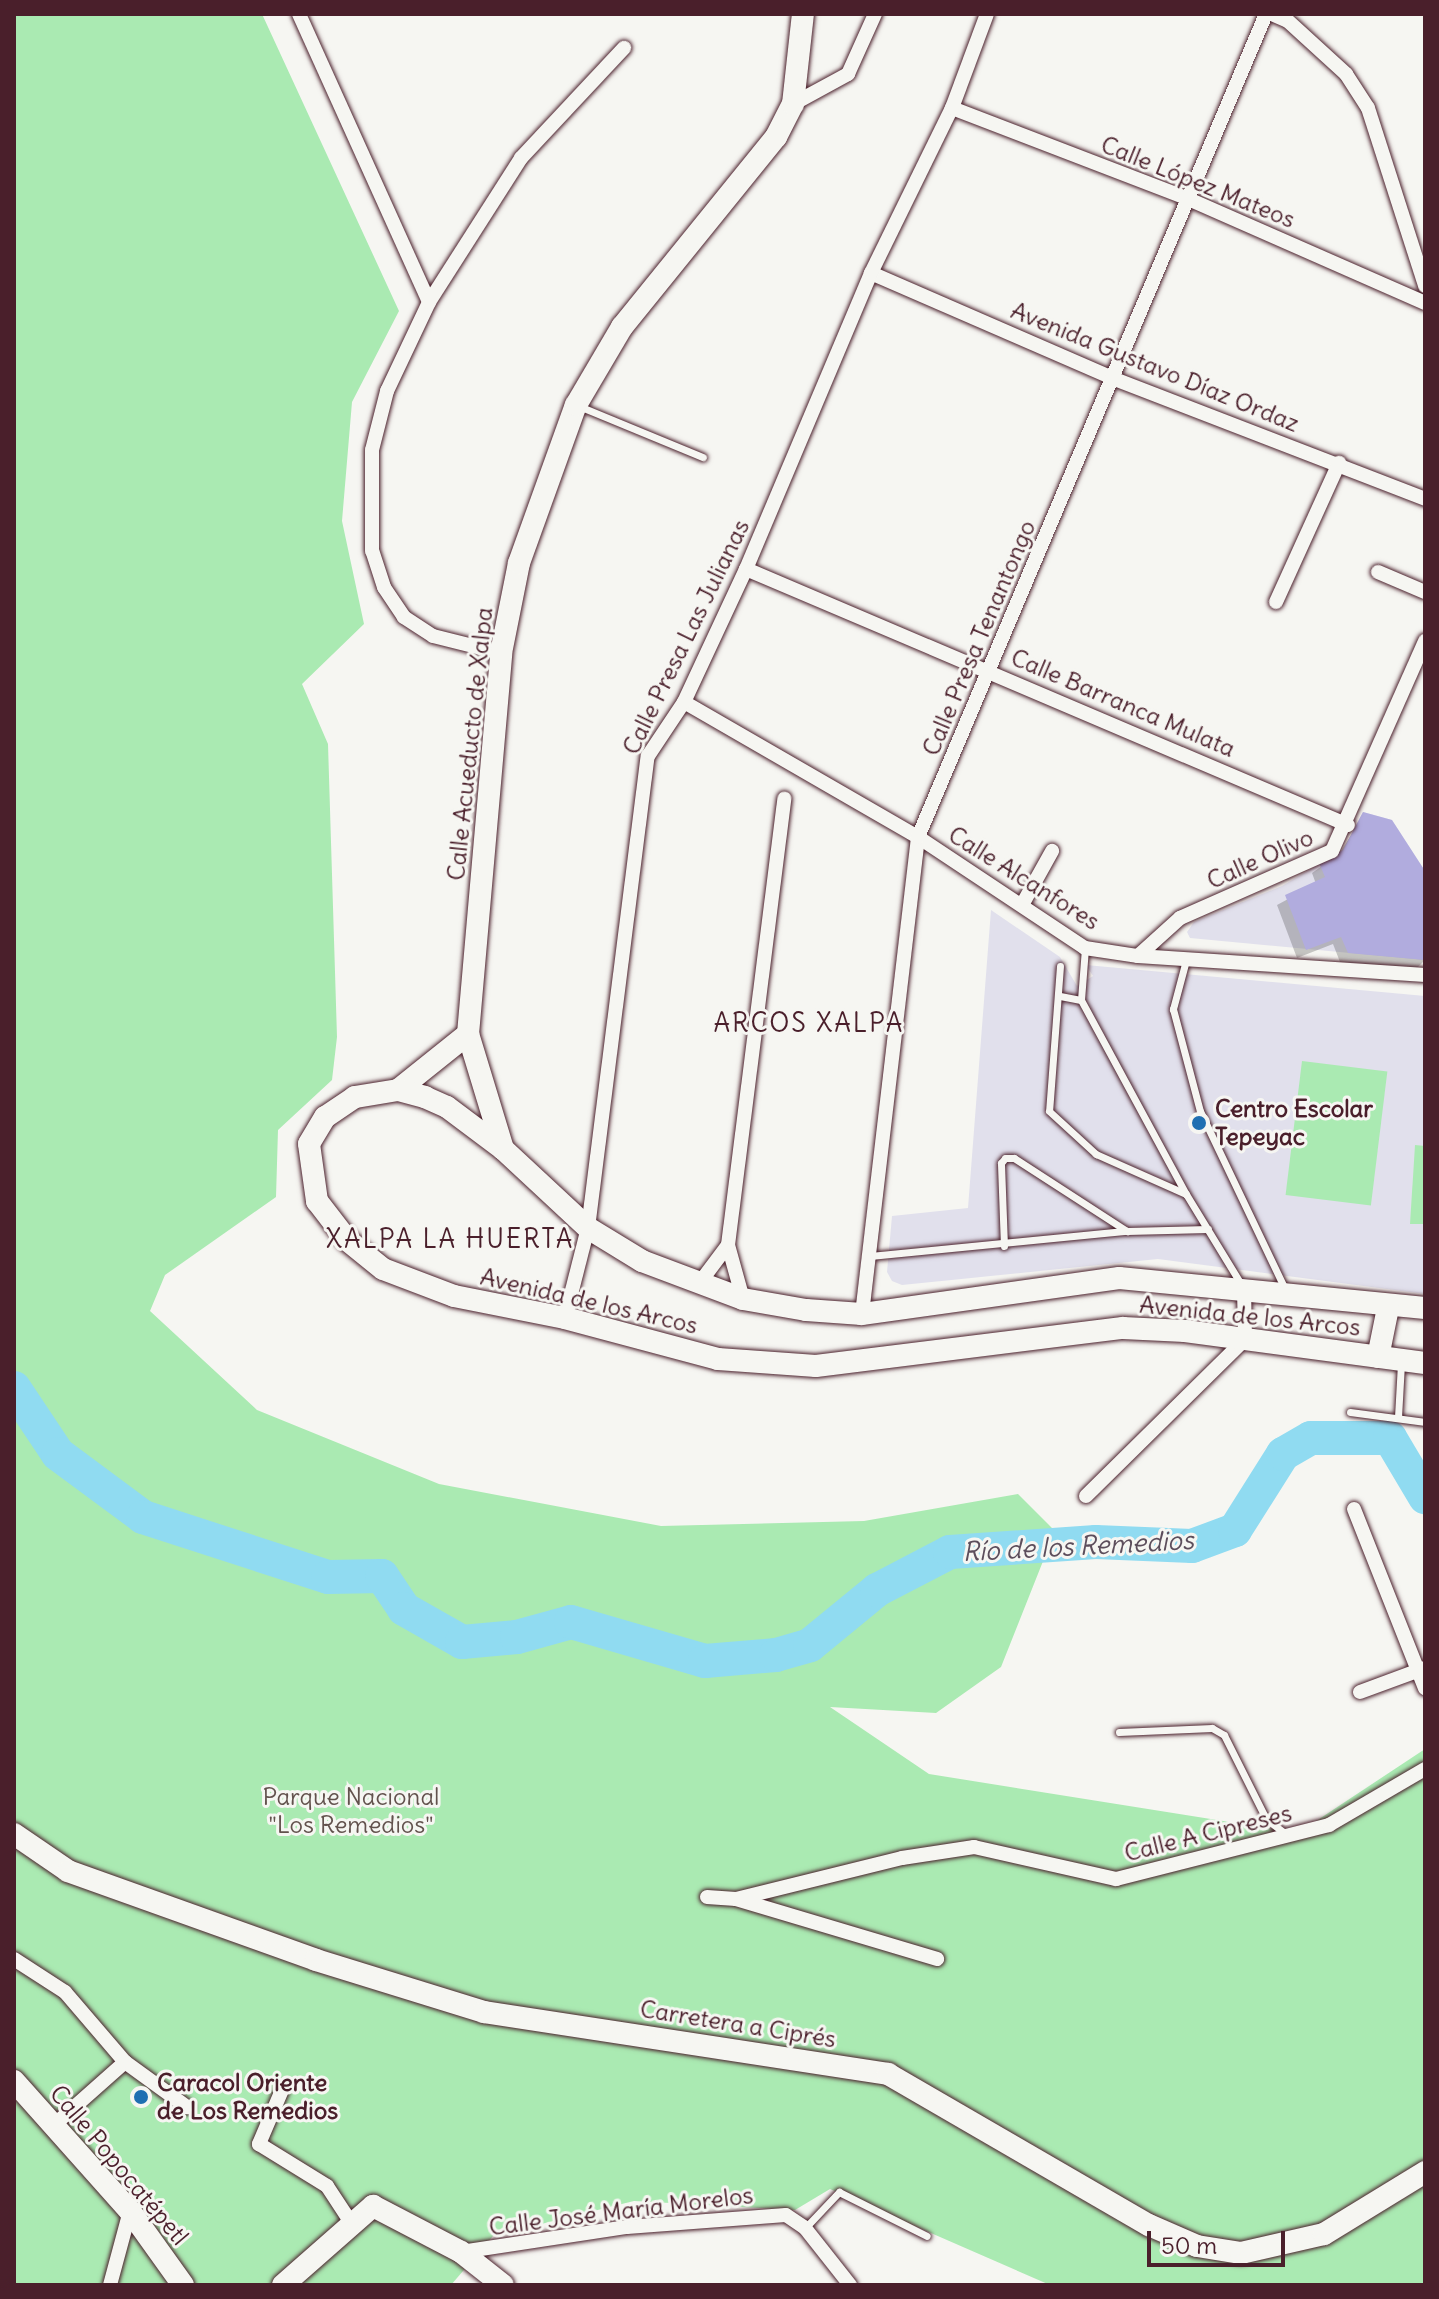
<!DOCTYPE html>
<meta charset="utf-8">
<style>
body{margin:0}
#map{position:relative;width:1439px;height:2299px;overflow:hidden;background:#f6f6f2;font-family:Delius,sans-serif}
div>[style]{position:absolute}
.built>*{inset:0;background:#e1e0ec}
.green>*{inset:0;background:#aaeab2;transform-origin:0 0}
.shadow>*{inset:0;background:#0003}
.river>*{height:34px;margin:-17px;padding:0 17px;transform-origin:17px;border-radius:17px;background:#90dbf1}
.building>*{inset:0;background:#b1acde}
.roads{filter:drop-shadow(0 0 2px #4a1f2b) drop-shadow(0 0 2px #4a1f2b)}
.lane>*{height:7px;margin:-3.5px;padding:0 3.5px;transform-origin:3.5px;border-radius:3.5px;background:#f6f6f2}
.street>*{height:14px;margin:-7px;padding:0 7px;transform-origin:7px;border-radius:7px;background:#f6f6f2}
.secondary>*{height:22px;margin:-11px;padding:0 11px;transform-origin:11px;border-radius:11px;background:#f6f6f2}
.dots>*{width:22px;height:22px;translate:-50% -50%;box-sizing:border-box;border:4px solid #f6f6f2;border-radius:50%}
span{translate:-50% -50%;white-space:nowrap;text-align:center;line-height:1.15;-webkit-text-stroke:6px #f6f6f2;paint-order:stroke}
.street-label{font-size:24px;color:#4a1f2b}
.poi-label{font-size:24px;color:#4a1f2b;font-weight:700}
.left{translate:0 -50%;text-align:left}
.park-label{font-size:24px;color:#62524d}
.neighbourhood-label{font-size:26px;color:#4a1f2b;letter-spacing:2px}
.water-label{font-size:26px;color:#5c4e5c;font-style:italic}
.frame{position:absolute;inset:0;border:16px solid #4a1f2b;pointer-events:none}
.scale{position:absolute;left:1147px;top:2231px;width:138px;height:36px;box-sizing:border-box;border:4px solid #4a1f2b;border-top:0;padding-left:10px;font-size:24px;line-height:28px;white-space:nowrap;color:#4a1f2b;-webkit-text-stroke:6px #f6f6f2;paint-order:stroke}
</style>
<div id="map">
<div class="built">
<div style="clip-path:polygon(1363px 812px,1392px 820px,1425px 871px,1425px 960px,1190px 938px,1187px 932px,1194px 922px,1282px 886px,1343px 850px)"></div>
<div style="clip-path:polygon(991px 910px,1060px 957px,1077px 986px,1093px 976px,1086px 965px,1425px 996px,1425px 1294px,1158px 1259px,902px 1285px,892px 1281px,887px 1272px,892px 1216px,968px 1208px)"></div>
</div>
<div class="green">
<div style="clip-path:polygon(14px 14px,262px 14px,399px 311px,352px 402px,342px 521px,364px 624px,302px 684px,328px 744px,337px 1037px,332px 1080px,278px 1130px,276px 1197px,165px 1275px,150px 1311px,257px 1410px,439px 1484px,661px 1526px,864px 1521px,1018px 1494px,1055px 1531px,1001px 1667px,936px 1713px,830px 1707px,929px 1774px,1298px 1833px,1425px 1749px,1425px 2285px,1050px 2285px,830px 2189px,795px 2210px,634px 2201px,493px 2236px,451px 2285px,14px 2285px)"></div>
<div style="left:1302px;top:1061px;width:86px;height:135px;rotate:7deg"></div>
<div style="clip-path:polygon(1415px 1145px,1425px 1146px,1425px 1224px,1410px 1224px)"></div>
</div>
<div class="shadow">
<div style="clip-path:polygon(1364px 815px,1425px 874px,1425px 960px,1417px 968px,1340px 962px,1333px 944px,1297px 958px,1277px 905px,1316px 884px,1312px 873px,1339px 854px)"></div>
</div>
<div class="river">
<div style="left:14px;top:1388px;width:79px;rotate:56.3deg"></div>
<div style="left:58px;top:1454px;width:106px;rotate:36.5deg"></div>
<div style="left:143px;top:1517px;width:194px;rotate:18deg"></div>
<div style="left:328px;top:1577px;width:54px;rotate:-1.1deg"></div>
<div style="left:382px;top:1576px;width:40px;rotate:56deg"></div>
<div style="left:404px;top:1609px;width:67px;rotate:29.6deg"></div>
<div style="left:462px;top:1642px;width:55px;rotate:-5.2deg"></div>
<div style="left:517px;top:1637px;width:56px;rotate:-15.5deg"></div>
<div style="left:571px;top:1622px;width:140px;rotate:16.2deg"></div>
<div style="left:705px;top:1661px;width:71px;rotate:-4.8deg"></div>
<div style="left:776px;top:1655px;width:35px;rotate:-16deg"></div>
<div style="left:810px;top:1645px;width:87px;rotate:-39.4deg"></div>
<div style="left:877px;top:1590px;width:82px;rotate:-27.5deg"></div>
<div style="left:950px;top:1552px;width:146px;rotate:-3.9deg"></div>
<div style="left:1096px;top:1542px;width:96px;rotate:2.4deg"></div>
<div style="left:1192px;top:1546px;width:46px;rotate:-20.4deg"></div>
<div style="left:1235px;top:1530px;width:90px;rotate:-57.7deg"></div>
<div style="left:1283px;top:1454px;width:32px;rotate:-30deg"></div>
<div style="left:1311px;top:1438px;width:79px"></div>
<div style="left:1390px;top:1438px;width:69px;rotate:59.3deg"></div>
</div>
<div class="building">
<div style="clip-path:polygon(1363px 812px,1392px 820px,1425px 871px,1425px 960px,1348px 953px,1341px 937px,1306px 950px,1285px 895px,1325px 877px,1319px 863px,1343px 850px)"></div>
</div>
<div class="roads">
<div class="lane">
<div style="left:579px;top:406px;width:134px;rotate:22.4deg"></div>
<div style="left:1085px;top:948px;width:52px;rotate:94.4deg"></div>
<div style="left:1081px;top:1000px;width:221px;rotate:61.6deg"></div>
<div style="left:1186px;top:1194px;width:105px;rotate:58.6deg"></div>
<div style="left:1186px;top:960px;width:51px;rotate:104.9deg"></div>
<div style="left:1173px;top:1009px;width:106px;rotate:75.2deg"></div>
<div style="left:1200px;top:1111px;width:197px;rotate:64.5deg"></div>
<div style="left:1060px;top:966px;width:145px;rotate:94.3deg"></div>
<div style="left:1049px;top:1111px;width:64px;rotate:42.5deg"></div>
<div style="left:1096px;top:1154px;width:98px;rotate:24deg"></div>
<div style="left:1060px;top:996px;width:21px;rotate:11deg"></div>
<div style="left:1004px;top:1246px;width:83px;rotate:-92.1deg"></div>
<div style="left:1001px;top:1163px;width:6px;rotate:-51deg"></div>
<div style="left:1005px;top:1158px;width:9px"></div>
<div style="left:1014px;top:1158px;width:135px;rotate:32.9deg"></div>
<div style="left:870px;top:1256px;width:258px;rotate:-5.6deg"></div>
<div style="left:1127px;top:1231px;width:81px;rotate:-1.4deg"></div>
<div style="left:1350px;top:1412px;width:76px;rotate:7.6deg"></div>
<div style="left:1398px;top:1417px;width:54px;rotate:-86.8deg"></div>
<div style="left:1119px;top:1732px;width:93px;rotate:-2.5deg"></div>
<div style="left:1212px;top:1728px;width:14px;rotate:30deg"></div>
<div style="left:1224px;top:1735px;width:94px;rotate:63.4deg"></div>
<div style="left:1266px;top:1819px;width:26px;rotate:37deg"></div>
<div style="left:805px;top:2228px;width:50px;rotate:-46.6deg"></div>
<div style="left:839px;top:2192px;width:98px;rotate:26.6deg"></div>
</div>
<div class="street">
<div style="left:299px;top:14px;width:316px;rotate:65.7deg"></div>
<div style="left:1272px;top:14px;width:17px;rotate:24deg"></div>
<div style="left:1288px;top:21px;width:79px;rotate:42.4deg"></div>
<div style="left:1346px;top:74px;width:40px;rotate:57.1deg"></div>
<div style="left:1368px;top:108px;width:187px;rotate:72.2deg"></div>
<div style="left:793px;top:104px;width:63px;rotate:-28.6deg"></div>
<div style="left:848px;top:74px;width:66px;rotate:-65.8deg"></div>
<div style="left:952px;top:108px;width:251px;rotate:21deg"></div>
<div style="left:1186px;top:198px;width:261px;rotate:23.7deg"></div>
<div style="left:871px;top:273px;width:263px;rotate:23.5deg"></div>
<div style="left:1112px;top:378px;width:336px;rotate:21.1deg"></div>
<div style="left:746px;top:569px;width:654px;rotate:23.04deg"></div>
<div style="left:1378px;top:572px;width:51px;rotate:23.1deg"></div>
<div style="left:1276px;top:602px;width:153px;rotate:-65.6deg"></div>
<div style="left:501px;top:653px;width:70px;rotate:-166deg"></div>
<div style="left:433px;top:636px;width:35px;rotate:-147deg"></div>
<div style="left:404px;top:617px;width:36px;rotate:-124deg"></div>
<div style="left:384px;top:587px;width:38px;rotate:-108deg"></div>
<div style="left:372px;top:551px;width:101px;rotate:-90deg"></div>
<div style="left:372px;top:450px;width:61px;rotate:-75.7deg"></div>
<div style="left:387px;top:391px;width:98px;rotate:-64.7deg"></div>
<div style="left:429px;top:302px;width:171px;rotate:-57.4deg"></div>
<div style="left:521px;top:158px;width:151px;rotate:-46.9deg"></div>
<div style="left:684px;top:702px;width:270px;rotate:30deg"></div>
<div style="left:918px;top:837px;width:201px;rotate:33.6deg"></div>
<div style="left:1085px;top:948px;width:54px;rotate:8.6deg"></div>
<div style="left:1138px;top:956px;width:288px;rotate:3.8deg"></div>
<div style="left:1022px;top:905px;width:62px;rotate:-60.9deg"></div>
<div style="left:1138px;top:956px;width:57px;rotate:-42.1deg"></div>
<div style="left:1180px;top:918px;width:166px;rotate:-23.8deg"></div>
<div style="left:1332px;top:851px;width:230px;rotate:-66.1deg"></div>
<div style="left:698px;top:1285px;width:50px;rotate:-53.1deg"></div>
<div style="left:743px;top:1299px;width:56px;rotate:-105.5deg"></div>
<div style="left:728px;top:1245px;width:450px;rotate:-82.8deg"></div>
<div style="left:862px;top:1314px;width:480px;rotate:-83.3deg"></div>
<div style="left:918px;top:837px;width:894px;rotate:-67.08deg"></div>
<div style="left:565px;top:1318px;width:93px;rotate:-75.7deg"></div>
<div style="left:588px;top:1228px;width:476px;rotate:-82.8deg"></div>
<div style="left:648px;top:756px;width:65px;rotate:-56.3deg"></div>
<div style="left:684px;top:702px;width:147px;rotate:-65deg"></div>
<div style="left:746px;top:569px;width:321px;rotate:-67.1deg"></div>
<div style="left:871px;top:273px;width:184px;rotate:-63.9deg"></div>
<div style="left:952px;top:108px;width:100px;rotate:-69.6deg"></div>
<div style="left:1086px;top:1496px;width:223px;rotate:-44.6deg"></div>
<div style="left:1245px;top:1339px;width:50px;rotate:-91.1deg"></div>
<div style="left:1354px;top:1509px;width:193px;rotate:68.4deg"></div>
<div style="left:1360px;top:1692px;width:69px;rotate:-20.3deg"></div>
<div style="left:707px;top:1897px;width:29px;rotate:4deg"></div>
<div style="left:736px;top:1899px;width:171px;rotate:-13.9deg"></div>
<div style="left:902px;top:1858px;width:73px;rotate:-8.7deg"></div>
<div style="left:974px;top:1847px;width:146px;rotate:12.7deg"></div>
<div style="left:1116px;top:1879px;width:220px;rotate:-14.2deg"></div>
<div style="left:1329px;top:1825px;width:111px;rotate:-30.3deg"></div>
<div style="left:736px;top:1899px;width:210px;rotate:16.6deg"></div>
<div style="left:14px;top:1959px;width:61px;rotate:32.9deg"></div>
<div style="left:65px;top:1992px;width:92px;rotate:49.4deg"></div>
<div style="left:125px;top:2062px;width:77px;rotate:36deg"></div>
<div style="left:282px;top:2090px;width:59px;rotate:113.1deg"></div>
<div style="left:259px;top:2144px;width:80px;rotate:31.7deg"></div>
<div style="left:327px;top:2186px;width:45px;rotate:56.7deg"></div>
<div style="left:54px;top:2125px;width:95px;rotate:-41.6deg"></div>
<div style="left:461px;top:2252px;width:168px;rotate:-8.6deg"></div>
<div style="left:627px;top:2227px;width:159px;rotate:-4.3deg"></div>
<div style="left:786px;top:2215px;width:23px;rotate:34deg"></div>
<div style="left:805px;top:2228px;width:73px;rotate:51.7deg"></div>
<div style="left:110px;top:2285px;width:77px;rotate:-74.9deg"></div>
</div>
<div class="secondary">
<div style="left:398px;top:1090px;width:90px;rotate:-38.7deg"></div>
<div style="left:503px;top:1149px;width:120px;rotate:-106.9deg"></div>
<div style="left:468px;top:1034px;width:382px;rotate:-85deg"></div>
<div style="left:501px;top:653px;width:92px;rotate:-78.7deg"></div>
<div style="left:519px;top:563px;width:168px;rotate:-70.2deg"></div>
<div style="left:576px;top:405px;width:91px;rotate:-59.5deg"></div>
<div style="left:622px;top:327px;width:245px;rotate:-51deg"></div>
<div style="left:776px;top:137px;width:37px;rotate:-63deg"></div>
<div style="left:793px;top:104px;width:91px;rotate:-83.7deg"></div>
<div style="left:1425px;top:1308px;width:307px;rotate:-174.4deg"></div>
<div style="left:1119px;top:1278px;width:260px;rotate:172deg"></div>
<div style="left:862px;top:1314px;width:56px;rotate:-175.9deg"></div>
<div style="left:806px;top:1310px;width:64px;rotate:-170.1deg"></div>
<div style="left:743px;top:1299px;width:108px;rotate:-159.4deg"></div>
<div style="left:642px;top:1261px;width:63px;rotate:-148.6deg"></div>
<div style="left:588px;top:1228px;width:116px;rotate:-137.1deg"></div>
<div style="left:503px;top:1149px;width:70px;rotate:-143.1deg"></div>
<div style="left:447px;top:1107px;width:24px;rotate:-156deg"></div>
<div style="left:425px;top:1097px;width:28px;rotate:-165deg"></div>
<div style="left:398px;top:1090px;width:44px;rotate:170.8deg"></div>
<div style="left:355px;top:1097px;width:36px;rotate:146deg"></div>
<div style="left:325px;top:1117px;width:31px;rotate:121deg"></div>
<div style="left:309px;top:1144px;width:58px;rotate:82deg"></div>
<div style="left:317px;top:1201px;width:49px;rotate:52.4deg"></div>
<div style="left:347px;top:1240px;width:46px;rotate:38.9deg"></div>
<div style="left:383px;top:1269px;width:76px;rotate:20.8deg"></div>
<div style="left:454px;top:1296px;width:113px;rotate:11.2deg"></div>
<div style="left:565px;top:1318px;width:158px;rotate:15deg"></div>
<div style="left:718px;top:1359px;width:98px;rotate:4.1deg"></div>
<div style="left:816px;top:1366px;width:309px;rotate:-7.1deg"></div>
<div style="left:1123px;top:1328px;width:62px;rotate:2.8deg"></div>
<div style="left:1185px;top:1331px;width:242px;rotate:7.6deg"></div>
<div style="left:1378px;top:1357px;width:50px;rotate:-78.5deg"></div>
<div style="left:14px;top:1834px;width:65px;rotate:34.4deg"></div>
<div style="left:68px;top:1871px;width:263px;rotate:19.7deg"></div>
<div style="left:316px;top:1960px;width:176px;rotate:17.2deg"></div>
<div style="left:484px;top:2012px;width:409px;rotate:8.7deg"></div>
<div style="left:888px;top:2074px;width:302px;rotate:30.1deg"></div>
<div style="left:1149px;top:2225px;width:52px;rotate:23.6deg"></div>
<div style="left:1197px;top:2246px;width:45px;rotate:9deg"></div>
<div style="left:1241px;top:2253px;width:85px;rotate:-12.9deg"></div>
<div style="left:1324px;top:2234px;width:119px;rotate:-31.5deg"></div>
<div style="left:14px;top:2081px;width:174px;rotate:48.3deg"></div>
<div style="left:130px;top:2211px;width:91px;rotate:54.4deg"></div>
<div style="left:283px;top:2285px;width:120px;rotate:-41.3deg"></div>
<div style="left:373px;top:2206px;width:99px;rotate:27.6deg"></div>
<div style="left:461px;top:2252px;width:53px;rotate:38.2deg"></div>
</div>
</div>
<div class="dots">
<div style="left:1199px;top:1123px;background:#1f6fb2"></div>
<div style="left:141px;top:2097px;background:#1f6fb2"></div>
</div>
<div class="street-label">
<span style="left:1198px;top:182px;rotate:22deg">Calle López Mateos</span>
<span style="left:1155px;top:367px;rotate:22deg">Avenida Gustavo Díaz Ordaz</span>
<span style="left:686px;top:637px;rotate:-64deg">Calle Presa Las Julianas</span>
<span style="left:979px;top:638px;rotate:-67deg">Calle Presa Tenantongo</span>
<span style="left:1123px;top:703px;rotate:23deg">Calle Barranca Mulata</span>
<span style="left:470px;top:744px;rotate:-84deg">Calle Acueducto de Xalpa</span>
<span style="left:1260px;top:859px;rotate:-24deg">Calle Olivo</span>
<span style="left:1024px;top:878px;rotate:32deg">Calle Alcanfores</span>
<span style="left:589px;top:1301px;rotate:13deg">Avenida de los Arcos</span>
<span style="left:1250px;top:1316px;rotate:6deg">Avenida de los Arcos</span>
<span style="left:1208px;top:1833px;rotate:-14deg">Calle A Cipreses</span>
<span style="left:738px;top:2024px;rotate:9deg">Carretera a Ciprés</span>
<span style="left:119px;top:2165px;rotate:50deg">Calle Popocatépetl</span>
<span style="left:621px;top:2211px;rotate:-7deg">Calle José María Morelos</span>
</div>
<div class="poi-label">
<span class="left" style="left:1215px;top:1123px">Centro Escolar<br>Tepeyac</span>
<span class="left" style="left:157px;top:2097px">Caracol Oriente<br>de Los Remedios</span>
</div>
<div class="park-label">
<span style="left:351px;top:1811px">Parque Nacional<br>"Los Remedios"</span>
</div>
<div class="neighbourhood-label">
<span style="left:809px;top:1023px">ARCOS XALPA</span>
<span style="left:450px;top:1239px">XALPA LA HUERTA</span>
</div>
<div class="water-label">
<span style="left:1078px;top:1546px;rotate:-3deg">Río de los Remedios</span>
</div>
<div class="frame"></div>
<div class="scale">50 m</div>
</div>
